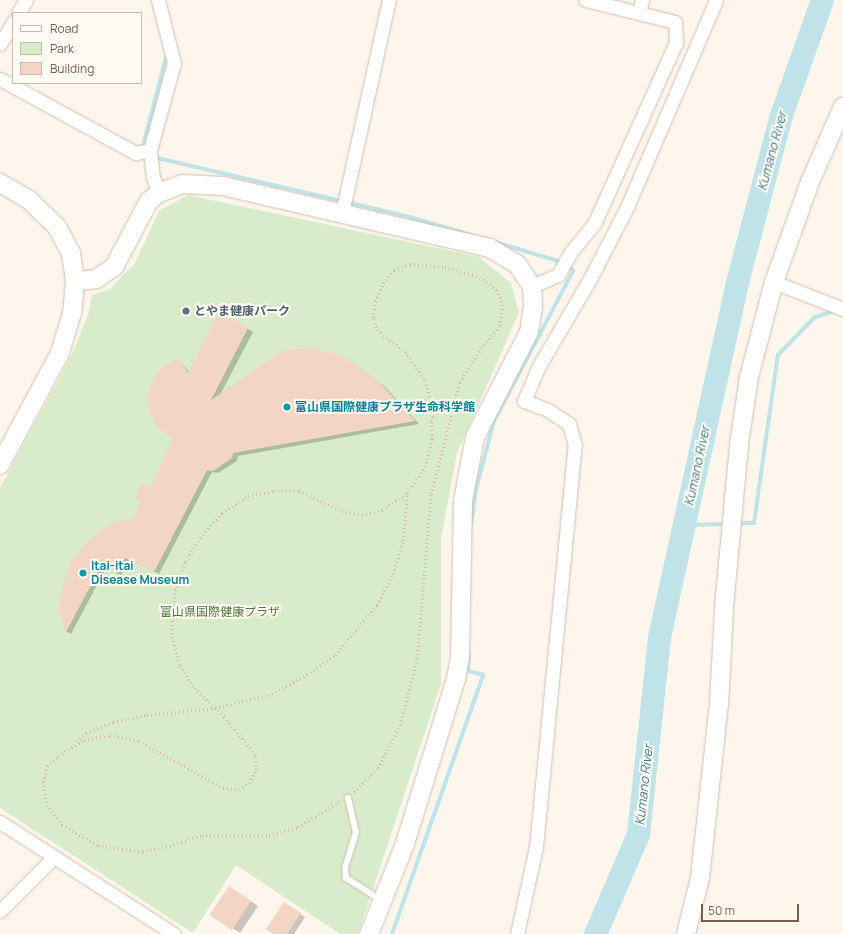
<!DOCTYPE html>
<meta charset="utf-8">
<style>
body{margin:0}
#map{position:relative;width:843px;height:934px;overflow:hidden;background:#fdf6ec;font-family:Manrope,"Noto Sans JP",sans-serif}
div>[style]{position:absolute}
.green>*{inset:0;background:#d8ecc9}
.shadow>*{inset:0;background:#0003}
.stream>*{height:4px;margin:-2px;padding:0 2px;transform-origin:2px;border-radius:2px;background:#bfe3e8}
.river>*{height:23px;margin:-11.5px;padding:0 11.5px;transform-origin:11.5px;border-radius:11.5px;background:#bfe3e8}
.building>*{inset:0;background:#f3d5c3;transform-origin:0 0}
.path>*{height:2.5px;margin-top:-1.25px;transform-origin:0;background:repeating-linear-gradient(90deg,#d9b8a5 0 1px,transparent 0 4px)}
.roads{filter:drop-shadow(0 0 1px #d1beb0) drop-shadow(0 0 1px #d1beb0)}
.lane>*{height:6px;margin:-3px;padding:0 3px;transform-origin:3px;border-radius:3px;background:#fff}
.street>*{height:13px;margin:-6.5px;padding:0 6.5px;transform-origin:6.5px;border-radius:6.5px;background:#fff}
.secondary>*{height:18px;margin:-9px;padding:0 9px;transform-origin:9px;border-radius:9px;background:#fff}
.dots>*{width:11px;height:11px;translate:-50% -50%;box-sizing:border-box;border:2px solid #fffaf3;border-radius:50%}
span{translate:-50% -50%;white-space:nowrap;text-align:center;line-height:1.15;-webkit-text-stroke:4px #fffaf3;paint-order:stroke}
.service-label{font-size:12px;color:#4e5e75;font-weight:700}
.left{translate:0 -50%;text-align:left}
.culture-label{font-size:12px;color:#0d838f;font-weight:700}
.park-label{font-size:12px;color:#537a41}
.water-label{font-size:13px;color:#437c86;font-style:italic}
.legend{position:absolute;left:12px;top:12px;width:130px;height:72px;box-sizing:border-box;background:#fffaf3;border:1px solid #cabbb1;margin:0;padding:5px 7px;list-style:none;font-size:12px;color:#7a5c4d}
.legend li{display:flex;align-items:center;gap:8px;height:20px}
.legend b{width:20px;border:1px solid #cabbb1}
.scale{position:absolute;left:701px;top:904px;width:98px;height:18px;box-sizing:border-box;border:2px solid #7a5c4d;border-top:0;padding-left:5px;font-size:12px;line-height:14px;white-space:nowrap;color:#7a5c4d;-webkit-text-stroke:3px #fffaf3;paint-order:stroke}
</style>
<div id="map">
<div class="green">
<div style="clip-path:polygon(188px 195px,479px 257px,511px 283px,519px 313px,457px 453px,441px 539px,441px 684px,358px 934px,340px 934px,236px 865px,193px 933px,0 808px,0 488px,71px 356px,88px 315px,92px 295px,110px 289px,135px 263px,159px 211px)"></div>
</div>
<div class="shadow">
<div style="clip-path:polygon(220px 312px,253px 332px,220px 395px,339px 356px,360px 368px,385px 387px,419px 424px,238px 456px,237px 461px,218px 473px,212px 472px,159px 574px,131px 560px,121px 575px,106px 568px,71px 634px,66px 631px,60px 609px,133px 520px,151px 490px,174px 439px,178px 359px,189px 372px)"></div>
<div style="clip-path:polygon(237px 892px,258px 906px,240px 933px,211px 914px)"></div>
<div style="clip-path:polygon(289px 906px,305px 917px,294px 934px,275px 934px)"></div>
</div>
<div class="stream">
<div style="left:144px;top:148px;width:2px;rotate:-117deg"></div>
<div style="left:143px;top:146px;width:92px;rotate:-75.5deg"></div>
<div style="left:153px;top:157px;width:264px;rotate:13.1deg"></div>
<div style="left:410px;top:217px;width:64px;rotate:16.4deg"></div>
<div style="left:736px;top:523px;width:18px"></div>
<div style="left:754px;top:523px;width:170px;rotate:-81.9deg"></div>
<div style="left:778px;top:355px;width:53px;rotate:-45.8deg"></div>
<div style="left:815px;top:317px;width:24px;rotate:-17deg"></div>
<div style="left:471px;top:525px;width:36px;rotate:-82deg"></div>
<div style="left:476px;top:489px;width:70px;rotate:-75.2deg"></div>
<div style="left:494px;top:421px;width:170px;rotate:-62.2deg"></div>
<div style="left:573px;top:271px;width:9px;rotate:-126deg"></div>
<div style="left:568px;top:264px;width:76px;rotate:-163.2deg"></div>
<div style="left:685px;top:525px;width:42px;rotate:-1.4deg"></div>
<div style="left:392px;top:934px;width:275px;rotate:-70.6deg"></div>
<div style="left:483px;top:675px;width:16px;rotate:-165deg"></div>
<div style="left:468px;top:671px;width:16px;rotate:-86deg"></div>
</div>
<div class="river">
<div style="left:595px;top:934px;width:109px;rotate:-66.7deg"></div>
<div style="left:638px;top:834px;width:198px;rotate:-83.9deg"></div>
<div style="left:659px;top:637px;width:359px;rotate:-77.6deg"></div>
<div style="left:736px;top:286px;width:177px;rotate:-75.3deg"></div>
<div style="left:781px;top:115px;width:122px;rotate:-70.4deg"></div>
</div>
<div class="building">
<div style="clip-path:polygon(220px 311px,248px 328px,211px 400px,284px 350px,312px 348px,339px 355px,355px 364px,380px 383px,415px 421px,233px 453px,232px 458px,213px 471px,207px 470px,154px 572px,125px 558px,116px 573px,101px 566px,66px 632px,59px 610px,62px 587px,71px 562px,86px 543px,104px 528px,119px 520px,133px 519px,141px 502px,136px 498px,142px 483px,150px 488px,173px 439px,157px 426px,150px 412px,147px 397px,153px 380px,161px 368px,178px 358px,188px 373px)"></div>
<div style="left:229px;top:886px;width:27px;height:35px;rotate:34deg"></div>
<div style="clip-path:polygon(284px 902px,301px 913px,287px 934px,273px 934px,266px 929px)"></div>
</div>
<div class="path">
<div style="left:410px;top:264px;width:35px;rotate:5deg"></div>
<div style="left:445px;top:267px;width:36px;rotate:16deg"></div>
<div style="left:480px;top:277px;width:21px;rotate:37deg"></div>
<div style="left:497px;top:290px;width:16px;rotate:68deg"></div>
<div style="left:503px;top:305px;width:21px;rotate:98deg"></div>
<div style="left:500px;top:326px;width:28px;rotate:129deg"></div>
<div style="left:482px;top:348px;width:41px;rotate:122.2deg"></div>
<div style="left:460px;top:383px;width:27px;rotate:105deg"></div>
<div style="left:453px;top:409px;width:19px;rotate:171deg"></div>
<div style="left:434px;top:412px;width:34px;rotate:-107deg"></div>
<div style="left:424px;top:379px;width:32px;rotate:-125deg"></div>
<div style="left:406px;top:353px;width:36px;rotate:-142deg"></div>
<div style="left:378px;top:331px;width:14px;rotate:-111deg"></div>
<div style="left:373px;top:318px;width:17px;rotate:-83deg"></div>
<div style="left:375px;top:301px;width:20px;rotate:-66deg"></div>
<div style="left:383px;top:283px;width:17px;rotate:-50deg"></div>
<div style="left:394px;top:270px;width:17px;rotate:-21deg"></div>
<div style="left:77px;top:742px;width:13px;rotate:-45deg"></div>
<div style="left:86px;top:733px;width:29px;rotate:-22deg"></div>
<div style="left:113px;top:722px;width:35px;rotate:-12deg"></div>
<div style="left:147px;top:715px;width:68px;rotate:-5.9deg"></div>
<div style="left:215px;top:708px;width:55px;rotate:-13.8deg"></div>
<div style="left:268px;top:695px;width:36px;rotate:-27deg"></div>
<div style="left:300px;top:679px;width:42px;rotate:-34.4deg"></div>
<div style="left:335px;top:655px;width:65px;rotate:-50deg"></div>
<div style="left:377px;top:605px;width:35px;rotate:-63deg"></div>
<div style="left:393px;top:574px;width:34px;rotate:-73deg"></div>
<div style="left:403px;top:541px;width:48px;rotate:-85.2deg"></div>
<div style="left:354px;top:792px;width:34px;rotate:-45deg"></div>
<div style="left:378px;top:768px;width:48px;rotate:-62.9deg"></div>
<div style="left:400px;top:725px;width:68px;rotate:-75.6deg"></div>
<div style="left:417px;top:659px;width:166px;rotate:-85.2deg"></div>
<div style="left:431px;top:494px;width:88px;rotate:-75.5deg"></div>
<div style="left:340px;top:802px;width:50px;rotate:148.8deg"></div>
<div style="left:297px;top:828px;width:31px;rotate:165deg"></div>
<div style="left:267px;top:836px;width:66px;rotate:180deg"></div>
<div style="left:201px;top:836px;width:32px;rotate:162deg"></div>
<div style="left:171px;top:846px;width:29px;rotate:168deg"></div>
<div style="left:143px;top:852px;width:46px;rotate:-172.6deg"></div>
<div style="left:97px;top:846px;width:41px;rotate:-149deg"></div>
<div style="left:62px;top:825px;width:27px;rotate:-126deg"></div>
<div style="left:46px;top:803px;width:21px;rotate:-98deg"></div>
<div style="left:43px;top:782px;width:16px;rotate:-76deg"></div>
<div style="left:47px;top:766px;width:15px;rotate:-42deg"></div>
<div style="left:58px;top:756px;width:31px;rotate:-32deg"></div>
<div style="left:84px;top:740px;width:26px;rotate:-11deg"></div>
<div style="left:110px;top:735px;width:30px;rotate:12deg"></div>
<div style="left:139px;top:741px;width:96px;rotate:29.2deg"></div>
<div style="left:223px;top:788px;width:16px;rotate:4deg"></div>
<div style="left:239px;top:789px;width:12px;rotate:-31deg"></div>
<div style="left:249px;top:783px;width:15px;rotate:-62deg"></div>
<div style="left:256px;top:770px;width:15px;rotate:-94deg"></div>
<div style="left:255px;top:755px;width:49px;rotate:-129.2deg"></div>
<div style="left:224px;top:717px;width:43px;rotate:-135.9deg"></div>
<div style="left:193px;top:687px;width:26px;rotate:-122deg"></div>
<div style="left:179px;top:665px;width:36px;rotate:-103deg"></div>
<div style="left:171px;top:630px;width:40px;rotate:-84.3deg"></div>
<div style="left:175px;top:590px;width:30px;rotate:-70deg"></div>
<div style="left:185px;top:562px;width:28px;rotate:-58deg"></div>
<div style="left:200px;top:538px;width:33px;rotate:-49deg"></div>
<div style="left:222px;top:513px;width:31px;rotate:-33deg"></div>
<div style="left:248px;top:496px;width:26px;rotate:-11deg"></div>
<div style="left:274px;top:491px;width:25px"></div>
<div style="left:299px;top:491px;width:47px;rotate:24.9deg"></div>
<div style="left:342px;top:511px;width:20px;rotate:11deg"></div>
<div style="left:362px;top:515px;width:21px;rotate:-14deg"></div>
<div style="left:382px;top:510px;width:30px;rotate:-34deg"></div>
<div style="left:407px;top:493px;width:32px;rotate:-55deg"></div>
<div style="left:425px;top:467px;width:29px;rotate:-76deg"></div>
<div style="left:432px;top:439px;width:18px;rotate:-93deg"></div>
<div style="left:431px;top:421px;width:9px;rotate:-72deg"></div>
</div>
<div class="roads">
<div class="lane">
<div style="left:348px;top:798px;width:35px;rotate:77deg"></div>
<div style="left:356px;top:832px;width:37px;rotate:107deg"></div>
<div style="left:345px;top:867px;width:11px;rotate:85deg"></div>
<div style="left:346px;top:878px;width:41px;rotate:32.2deg"></div>
</div>
<div class="street">
<div style="left:18px;top:13px;width:15px;rotate:-58deg"></div>
<div style="left:639px;top:13px;width:13px;rotate:-77deg"></div>
<div style="left:0;top:44px;width:26px;rotate:-59deg"></div>
<div style="left:0;top:79px;width:155px;rotate:28.6deg"></div>
<div style="left:136px;top:153px;width:14px;rotate:-12deg"></div>
<div style="left:150px;top:150px;width:27px;rotate:84deg"></div>
<div style="left:153px;top:177px;width:17px;rotate:69deg"></div>
<div style="left:150px;top:150px;width:90px;rotate:-74.6deg"></div>
<div style="left:174px;top:63px;width:65px;rotate:-104.3deg"></div>
<div style="left:342px;top:213px;width:218px;rotate:-77.6deg"></div>
<div style="left:774px;top:282px;width:74px;rotate:21.4deg"></div>
<div style="left:532px;top:286px;width:28px;rotate:-23deg"></div>
<div style="left:558px;top:275px;width:26px;rotate:-61deg"></div>
<div style="left:571px;top:252px;width:36px;rotate:-51deg"></div>
<div style="left:594px;top:224px;width:200px;rotate:-65.7deg"></div>
<div style="left:676px;top:42px;width:20px;rotate:-93deg"></div>
<div style="left:675px;top:22px;width:92px;rotate:-166.1deg"></div>
<div style="left:0;top:822px;width:207px;rotate:32.8deg"></div>
<div style="left:0;top:911px;width:76px;rotate:-45deg"></div>
<div style="left:517px;top:934px;width:89px;rotate:-77.7deg"></div>
<div style="left:536px;top:847px;width:404px;rotate:-84.5deg"></div>
<div style="left:575px;top:445px;width:22px;rotate:-106deg"></div>
<div style="left:569px;top:424px;width:25px;rotate:-146deg"></div>
<div style="left:548px;top:410px;width:26px;rotate:-159deg"></div>
<div style="left:524px;top:401px;width:38px;rotate:-67deg"></div>
<div style="left:539px;top:366px;width:103px;rotate:-59.7deg"></div>
<div style="left:591px;top:277px;width:79px;rotate:-62.8deg"></div>
<div style="left:627px;top:207px;width:225px;rotate:-66.7deg"></div>
</div>
<div class="secondary">
<div style="left:0;top:183px;width:34px;rotate:30deg"></div>
<div style="left:29px;top:200px;width:39px;rotate:44deg"></div>
<div style="left:57px;top:227px;width:30px;rotate:62deg"></div>
<div style="left:71px;top:253px;width:28px;rotate:82deg"></div>
<div style="left:75px;top:281px;width:32px;rotate:95deg"></div>
<div style="left:72px;top:313px;width:42px;rotate:106.7deg"></div>
<div style="left:60px;top:353px;width:127px;rotate:118.2deg"></div>
<div style="left:75px;top:281px;width:21px;rotate:-5deg"></div>
<div style="left:96px;top:279px;width:22px;rotate:-34deg"></div>
<div style="left:114px;top:267px;width:75px;rotate:-62.1deg"></div>
<div style="left:149px;top:201px;width:13px;rotate:-39deg"></div>
<div style="left:159px;top:193px;width:25px;rotate:-21deg"></div>
<div style="left:182px;top:184px;width:41px;rotate:2.8deg"></div>
<div style="left:223px;top:186px;width:274px;rotate:13.1deg"></div>
<div style="left:490px;top:248px;width:31px;rotate:31deg"></div>
<div style="left:517px;top:264px;width:27px;rotate:56deg"></div>
<div style="left:532px;top:286px;width:21px;rotate:87deg"></div>
<div style="left:533px;top:307px;width:25px;rotate:99deg"></div>
<div style="left:529px;top:332px;width:118px;rotate:117.2deg"></div>
<div style="left:475px;top:437px;width:65px;rotate:100.6deg"></div>
<div style="left:463px;top:501px;width:156px;rotate:91.1deg"></div>
<div style="left:460px;top:657px;width:22px;rotate:100deg"></div>
<div style="left:456px;top:679px;width:173px;rotate:107.2deg"></div>
<div style="left:405px;top:844px;width:97px;rotate:111.8deg"></div>
<div style="left:686px;top:934px;width:58px;rotate:-76deg"></div>
<div style="left:700px;top:878px;width:175px;rotate:-83.8deg"></div>
<div style="left:719px;top:704px;width:97px;rotate:-87deg"></div>
<div style="left:724px;top:607px;width:164px;rotate:-84.7deg"></div>
<div style="left:739px;top:444px;width:68px;rotate:-81.5deg"></div>
<div style="left:749px;top:377px;width:98px;rotate:-75.3deg"></div>
<div style="left:774px;top:282px;width:106px;rotate:-70.2deg"></div>
<div style="left:810px;top:182px;width:82px;rotate:-66.3deg"></div>
</div>
</div>
<div class="dots">
<div style="left:186px;top:311px;background:#5c6f8a"></div>
<div style="left:287px;top:407px;background:#0f9aa8"></div>
<div style="left:83px;top:573px;background:#0f9aa8"></div>
</div>
<div class="service-label">
<span class="left" style="left:194px;top:311px">とやま健康パーク</span>
</div>
<div class="culture-label">
<span class="left" style="left:295px;top:407px">富山県国際健康プラザ生命科学館</span>
<span class="left" style="left:91px;top:573px">Itai-itai<br>Disease Museum</span>
</div>
<div class="park-label">
<span style="left:220px;top:612px">富山県国際健康プラザ</span>
</div>
<div class="water-label">
<span style="left:772px;top:151px;rotate:-75deg">Kumano River</span>
<span style="left:697px;top:466px;rotate:-78deg">Kumano River</span>
<span style="left:644px;top:785px;rotate:-84deg">Kumano River</span>
</div>
<ul class="legend">
<li><b style="height:5px;background:#fff"></b>Road</li>
<li><b style="height:11px;background:#d8ecc9"></b>Park</li>
<li><b style="height:11px;background:#f3d5c3"></b>Building</li>
</ul>
<div class="scale">50 m</div>
</div>
